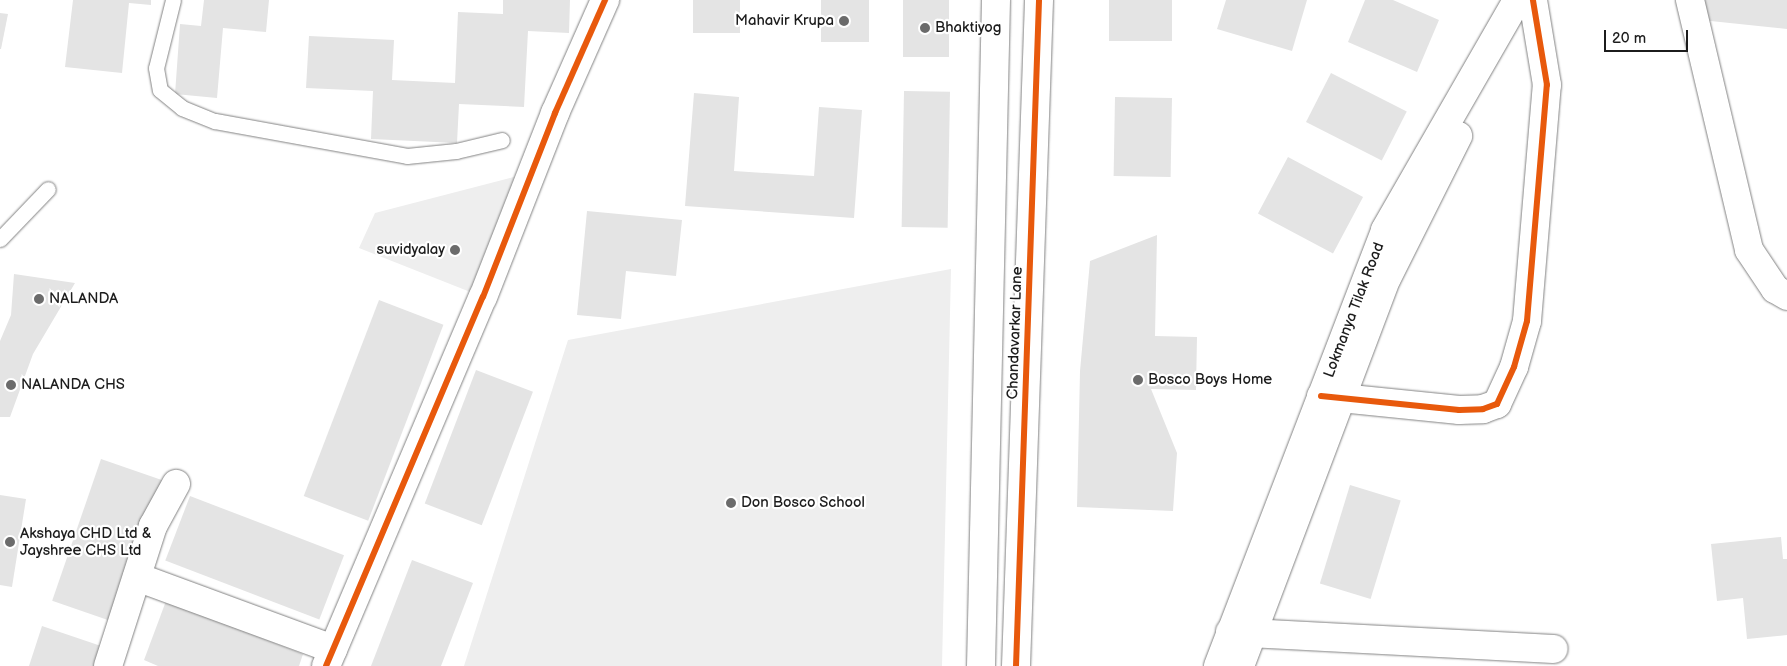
<!DOCTYPE html>
<style>
body{margin:0}
#map{position:relative;width:1787px;height:666px;overflow:hidden;background:#fff;font-family:"Balsamiq Sans",sans-serif}
div>[style]{position:absolute}
.built>*{inset:0;background:#eee}
.building>*{inset:0;background:#e4e4e4;transform-origin:0 0}
.roads{filter:drop-shadow(0 0 1px #828282) drop-shadow(0 0 1px #828282)}
.lane>*{height:15px;margin:-7.5px;padding:0 7.5px;transform-origin:7.5px;border-radius:7.5px;background:#fff}
.street>*{height:28px;margin:-14px;padding:0 14px;transform-origin:14px;border-radius:14px;background:#fff}
.secondary>*{height:28px;margin:-14px;padding:0 14px;transform-origin:14px;border-radius:14px;background:#fff}
.cycleway>*{height:6px;margin:-3px;padding:0 3px;transform-origin:3px;border-radius:3px;background:#e8590c}
.dots>*{width:14px;height:14px;translate:-50% -50%;box-sizing:border-box;border:2px solid #fff;border-radius:50%}
span{translate:-50% -50%;white-space:nowrap;text-align:center;line-height:1.15;-webkit-text-stroke:4.5px #fff;paint-order:stroke}
.poi-label{font-size:15px;color:#1c1c1c}
.right{translate:-100% -50%;text-align:right}
.left{translate:0 -50%;text-align:left}
.street-label{font-size:15px;color:#1c1c1c}
.scale{position:absolute;left:1604px;top:30px;width:84px;height:22px;box-sizing:border-box;border:2px solid #1c1c1c;border-top:0;padding-left:6px;font-size:15px;line-height:18px;white-space:nowrap;color:#1c1c1c;-webkit-text-stroke:4px #fff;paint-order:stroke}
</style>
<div id="map">
<div class="built">
<div style="clip-path:polygon(533px 172px,483px 297px,359px 248px,375px 213px)"></div>
<div style="clip-path:polygon(951px 269px,942px 666px,464px 666px,568px 340px)"></div>
</div>
<div class="building">
<div style="clip-path:polygon(73px 0,151px 0,151px 5px,129px 3px,122px 73px,65px 67px)"></div>
<div style="clip-path:polygon(204px 0,269px 0,266px 32px,223px 28px,217px 98px,175px 94px,180px 24px,201px 26px)"></div>
<div style="clip-path:polygon(503px 0,570px 0,569px 33px,528px 31px,524px 107px,459px 104px,457px 143px,371px 139px,373px 91px,306px 88px,309px 36px,394px 40px,392px 80px,455px 83px,458px 12px,503px 14px)"></div>
<div style="left:693px;top:0;width:47px;height:33px"></div>
<div style="left:821px;top:0;width:48px;height:42px"></div>
<div style="left:903px;top:0;width:46px;height:57px"></div>
<div style="left:1109px;top:0;width:63px;height:41px"></div>
<div style="clip-path:polygon(1226px 0,1307px 0,1292px 51px,1217px 29px)"></div>
<div style="clip-path:polygon(1365px 0,1393px 0,1439px 20px,1417px 72px,1348px 42px)"></div>
<div style="clip-path:polygon(1703px 0,1787px 0,1787px 29px,1701px 20px)"></div>
<div style="clip-path:polygon(0 13px,8px 14px,1px 49px,0 49px)"></div>
<div style="left:1331px;top:73px;width:85px;height:55px;rotate:27deg"></div>
<div style="left:904px;top:91px;width:46px;height:136px;rotate:1deg"></div>
<div style="clip-path:polygon(694px 93px,739px 97px,734px 171px,814px 176px,819px 107px,862px 110px,854px 218px,685px 206px)"></div>
<div style="left:1115px;top:97px;width:57px;height:79px;rotate:1deg"></div>
<div style="left:1288px;top:157px;width:85px;height:64px;rotate:28deg"></div>
<div style="clip-path:polygon(587px 211px,682px 220px,676px 276px,626px 271px,621px 319px,577px 315px)"></div>
<div style="clip-path:polygon(1157px 235px,1155px 336px,1197px 337px,1196px 390px,1151px 389px,1177px 453px,1173px 511px,1077px 507px,1080px 371px,1090px 261px)"></div>
<div style="clip-path:polygon(14px 274px,75px 283px,33px 354px,10px 417px,0 417px,0 341px,11px 315px)"></div>
<div style="left:379px;top:300px;width:69px;height:210px;rotate:21deg"></div>
<div style="left:476px;top:370px;width:61px;height:143px;rotate:21deg"></div>
<div style="left:101px;top:459px;width:65px;height:150px;rotate:19deg"></div>
<div style="left:1350px;top:485px;width:53px;height:103px;rotate:17deg"></div>
<div style="clip-path:polygon(0 495px,26px 499px,12px 587px,0 585px)"></div>
<div style="left:190px;top:496px;width:165px;height:69px;rotate:21deg"></div>
<div style="clip-path:polygon(1781px 537px,1783px 559px,1787px 559px,1787px 635px,1747px 639px,1743px 598px,1717px 601px,1711px 544px)"></div>
<div style="clip-path:polygon(412px 560px,473px 583px,441px 666px,371px 666px)"></div>
<div style="clip-path:polygon(166px 601px,303px 654px,299px 666px,158px 666px,144px 660px)"></div>
<div style="clip-path:polygon(42px 626px,104px 647px,98px 666px,29px 666px)"></div>
</div>
<div class="roads">
<div class="lane">
<div style="left:173px;top:0;width:70px;rotate:104deg"></div>
<div style="left:156px;top:68px;width:22px;rotate:80deg"></div>
<div style="left:160px;top:90px;width:28px;rotate:39deg"></div>
<div style="left:182px;top:108px;width:35px;rotate:22deg"></div>
<div style="left:215px;top:121px;width:195px;rotate:10.3deg"></div>
<div style="left:407px;top:156px;width:49px;rotate:-5.8deg"></div>
<div style="left:456px;top:151px;width:47px;rotate:-13.4deg"></div>
<div style="left:0;top:239px;width:69px;rotate:-46.2deg"></div>
</div>
<div class="street">
<div style="left:1690px;top:0;width:257px;rotate:76.7deg"></div>
<div style="left:1749px;top:250px;width:47px;rotate:56.3deg"></div>
<div style="left:1775px;top:289px;width:14px;rotate:30deg"></div>
<div style="left:1321px;top:396px;width:139px;rotate:5.8deg"></div>
<div style="left:1459px;top:410px;width:24px;rotate:-2deg"></div>
<div style="left:1483px;top:409px;width:15px;rotate:-20deg"></div>
<div style="left:1497px;top:404px;width:41px;rotate:-65.3deg"></div>
<div style="left:1514px;top:367px;width:48px;rotate:-74.2deg"></div>
<div style="left:1527px;top:321px;width:237px;rotate:-85.2deg"></div>
<div style="left:1547px;top:85px;width:86px;rotate:-99.4deg"></div>
<div style="left:137px;top:577px;width:209px;rotate:20.2deg"></div>
<div style="left:1230px;top:632px;width:324px;rotate:3deg"></div>
<div style="left:108px;top:666px;width:147px;rotate:-72.2deg"></div>
<div style="left:153px;top:526px;width:48px;rotate:-61.3deg"></div>
<div style="left:326px;top:666px;width:401px;rotate:-67deg"></div>
<div style="left:483px;top:297px;width:198px;rotate:-68.6deg"></div>
<div style="left:555px;top:113px;width:124px;rotate:-66.1deg"></div>
</div>
<div class="secondary">
<div style="left:981px;top:666px;width:666px;rotate:-88.71deg"></div>
<div style="left:1016px;top:666px;width:666px;rotate:-88.02deg"></div>
<div style="left:1218px;top:666px;width:467px;rotate:-69deg"></div>
<div style="left:1385px;top:230px;width:265px;rotate:-60.1deg"></div>
<div style="left:1240px;top:666px;width:415px;rotate:-69.3deg"></div>
<div style="left:1387px;top:278px;width:159px;rotate:-63.4deg"></div>
</div>
</div>
<div class="cycleway">
<div style="left:1321px;top:396px;width:139px;rotate:5.8deg"></div>
<div style="left:1459px;top:410px;width:24px;rotate:-2deg"></div>
<div style="left:1483px;top:409px;width:15px;rotate:-20deg"></div>
<div style="left:1497px;top:404px;width:41px;rotate:-65.3deg"></div>
<div style="left:1514px;top:367px;width:48px;rotate:-74.2deg"></div>
<div style="left:1527px;top:321px;width:237px;rotate:-85.2deg"></div>
<div style="left:1547px;top:85px;width:86px;rotate:-99.4deg"></div>
<div style="left:326px;top:666px;width:401px;rotate:-67deg"></div>
<div style="left:483px;top:297px;width:198px;rotate:-68.6deg"></div>
<div style="left:555px;top:113px;width:124px;rotate:-66.1deg"></div>
<div style="left:1016px;top:666px;width:666px;rotate:-88.02deg"></div>
</div>
<div class="dots">
<div style="left:844px;top:21px;background:#6b6b6b"></div>
<div style="left:925px;top:28px;background:#6b6b6b"></div>
<div style="left:455px;top:250px;background:#6b6b6b"></div>
<div style="left:39px;top:299px;background:#6b6b6b"></div>
<div style="left:1138px;top:380px;background:#6b6b6b"></div>
<div style="left:11px;top:385px;background:#6b6b6b"></div>
<div style="left:731px;top:503px;background:#6b6b6b"></div>
<div style="left:10px;top:542px;background:#6b6b6b"></div>
</div>
<div class="poi-label">
<span class="right" style="left:834px;top:21px">Mahavir Krupa</span>
<span class="left" style="left:935px;top:28px">Bhaktiyog</span>
<span class="right" style="left:445px;top:250px">suvidyalay</span>
<span class="left" style="left:49px;top:299px">NALANDA</span>
<span class="left" style="left:1148px;top:380px">Bosco Boys Home</span>
<span class="left" style="left:21px;top:385px">NALANDA CHS</span>
<span class="left" style="left:741px;top:503px">Don Bosco School</span>
<span class="left" style="left:20px;top:542px">Akshaya CHD Ltd &amp;<br>Jayshree CHS Ltd</span>
</div>
<div class="street-label">
<span style="left:1354px;top:310px;rotate:-69deg">Lokmanya Tilak Road</span>
<span style="left:1015px;top:333px;rotate:-88deg">Chandavarkar Lane</span>
</div>
<div class="scale">20 m</div>
</div>
